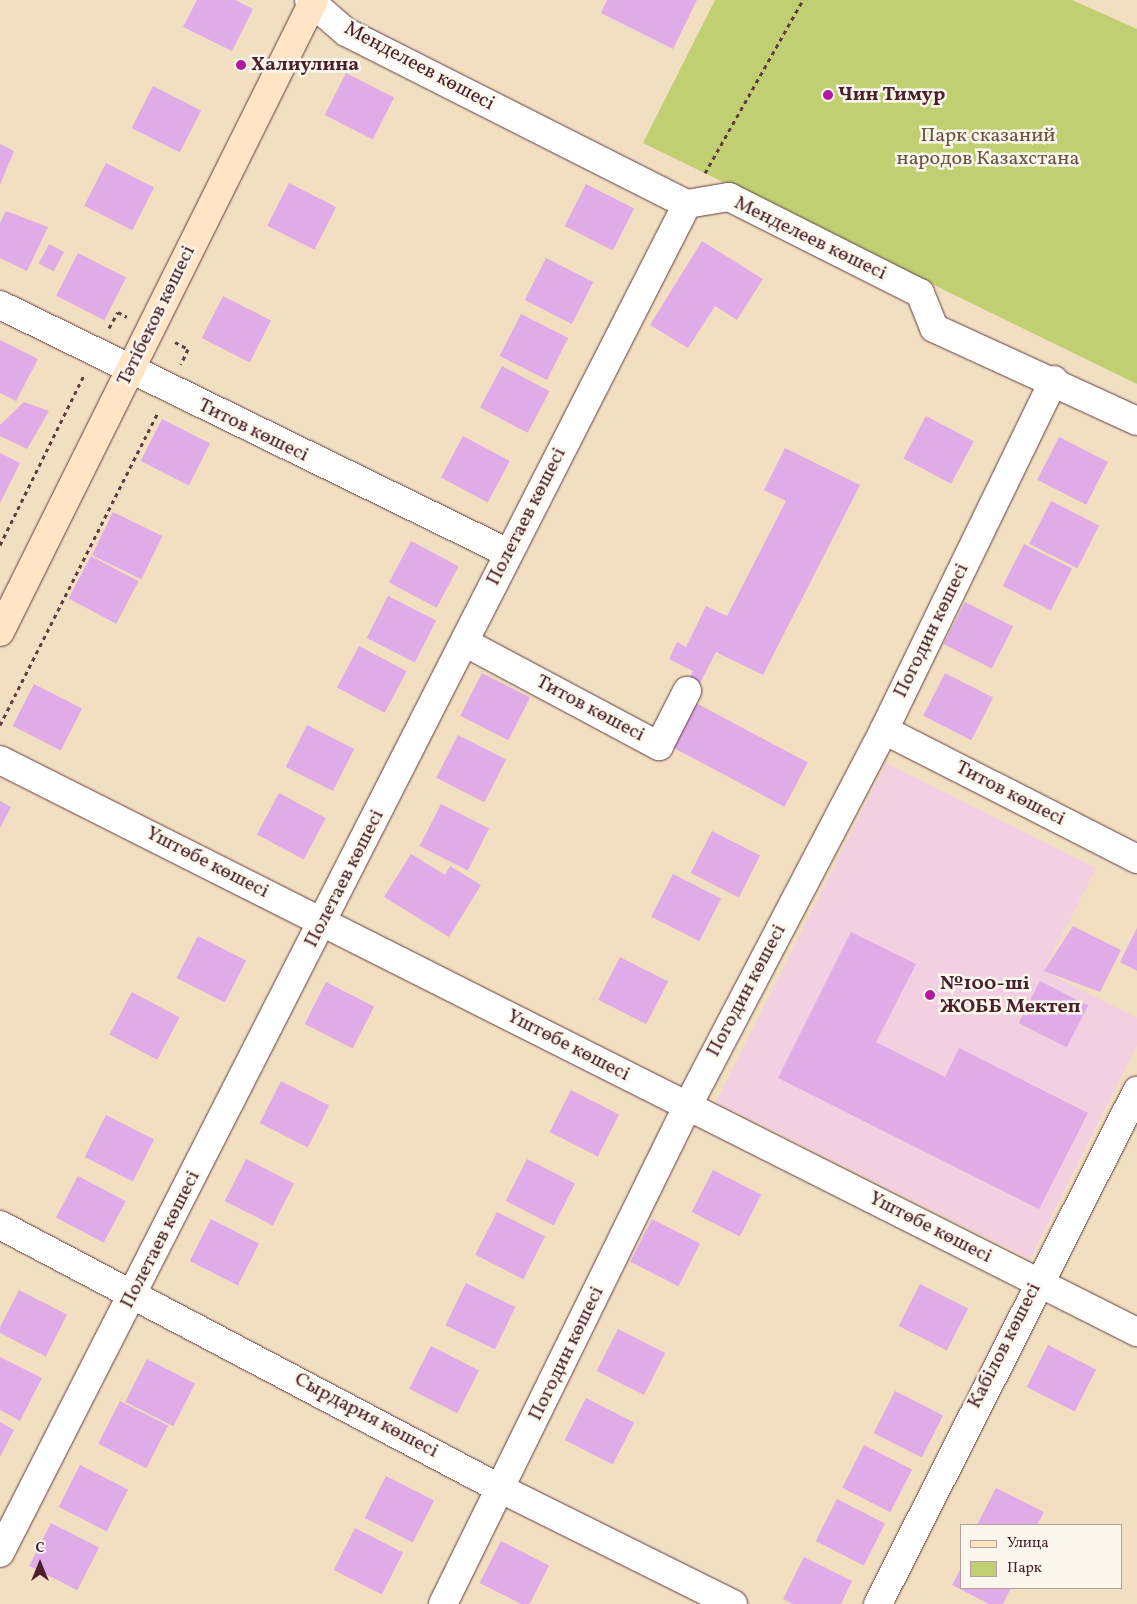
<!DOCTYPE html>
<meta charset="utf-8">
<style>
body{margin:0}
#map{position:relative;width:1137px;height:1604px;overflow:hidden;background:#f2dfc1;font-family:Vollkorn,serif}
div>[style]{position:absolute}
.built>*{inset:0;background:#f2cfe1}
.green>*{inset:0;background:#c0cf72}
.building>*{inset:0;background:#e0ace7;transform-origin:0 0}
.path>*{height:3px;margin-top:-1.5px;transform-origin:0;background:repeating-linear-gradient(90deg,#633c42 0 4px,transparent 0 8px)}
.roads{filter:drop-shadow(0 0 1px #633c42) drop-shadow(0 0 1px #633c42)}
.minor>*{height:28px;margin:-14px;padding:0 14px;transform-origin:14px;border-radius:14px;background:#fff}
.secondary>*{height:28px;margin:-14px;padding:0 14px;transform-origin:14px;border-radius:14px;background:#ffe4c6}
.dots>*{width:14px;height:14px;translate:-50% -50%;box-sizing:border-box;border:2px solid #fbf7ec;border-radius:50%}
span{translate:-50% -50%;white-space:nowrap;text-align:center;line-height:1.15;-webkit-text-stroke:5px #fbf7ec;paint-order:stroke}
.poi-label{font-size:20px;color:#4a1f2b;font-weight:700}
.left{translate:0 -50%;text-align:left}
.street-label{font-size:20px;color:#4a1f2b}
.park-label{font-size:20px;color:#6d5440}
.legend{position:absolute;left:960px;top:1524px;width:162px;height:65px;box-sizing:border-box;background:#fbf7ec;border:1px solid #b4a19f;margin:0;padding:6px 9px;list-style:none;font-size:15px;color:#4a1f2b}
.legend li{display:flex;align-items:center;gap:10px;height:25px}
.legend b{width:25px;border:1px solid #b4a19f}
.north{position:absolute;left:15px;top:1539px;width:50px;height:50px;-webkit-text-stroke:4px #fbf7ec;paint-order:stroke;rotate:0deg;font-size:14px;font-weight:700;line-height:20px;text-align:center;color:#4a1f2b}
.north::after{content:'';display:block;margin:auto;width:18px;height:22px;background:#4a1f2b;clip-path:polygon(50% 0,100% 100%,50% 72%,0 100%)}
</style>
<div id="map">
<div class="built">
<div style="clip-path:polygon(886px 763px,1096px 868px,1044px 971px,1137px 1018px,1137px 1045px,1030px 1259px,716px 1102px)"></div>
</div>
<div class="green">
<div style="clip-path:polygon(715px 0,1072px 0,1137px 29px,1137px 384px,643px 143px)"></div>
</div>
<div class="building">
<div style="clip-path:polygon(197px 0,235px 0,253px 9px,232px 51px,183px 27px)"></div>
<div style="clip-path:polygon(607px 0,697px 0,673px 49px,601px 13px)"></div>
<div style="left:346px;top:73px;width:54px;height:47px;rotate:27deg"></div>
<div style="left:153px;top:86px;width:54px;height:47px;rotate:27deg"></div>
<div style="clip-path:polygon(0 144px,14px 151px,0 185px)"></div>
<div style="left:106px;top:163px;width:54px;height:48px;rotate:27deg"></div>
<div style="left:289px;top:183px;width:53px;height:48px;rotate:27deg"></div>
<div style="left:586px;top:184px;width:54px;height:47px;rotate:27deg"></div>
<div style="clip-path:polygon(6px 211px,48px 227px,27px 271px,0 258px,0 223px)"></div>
<div style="clip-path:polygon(702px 241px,763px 279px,737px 320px,715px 306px,688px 348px,650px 325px)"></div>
<div style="left:49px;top:244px;width:17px;height:22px;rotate:28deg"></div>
<div style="left:78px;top:253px;width:54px;height:48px;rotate:27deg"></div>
<div style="left:546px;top:258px;width:53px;height:47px;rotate:27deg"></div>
<div style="left:223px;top:296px;width:54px;height:47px;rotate:27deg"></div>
<div style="left:521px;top:314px;width:53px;height:47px;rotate:27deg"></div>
<div style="clip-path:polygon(0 340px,38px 359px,16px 401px,0 393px)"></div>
<div style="left:502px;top:366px;width:54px;height:47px;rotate:28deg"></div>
<div style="clip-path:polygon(24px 402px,49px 411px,27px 449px,0 436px,0 425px)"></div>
<div style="left:926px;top:416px;width:54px;height:48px;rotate:28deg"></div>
<div style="left:162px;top:419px;width:54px;height:47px;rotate:27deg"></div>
<div style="left:463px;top:436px;width:53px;height:47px;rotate:28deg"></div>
<div style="left:1059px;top:437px;width:55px;height:48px;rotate:27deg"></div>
<div style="clip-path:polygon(785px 448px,860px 485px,763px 675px,716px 652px,697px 689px,687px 684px,693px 671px,669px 659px,677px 642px,686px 647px,706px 606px,727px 616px,786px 501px,764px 490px)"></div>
<div style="clip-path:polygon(0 453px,20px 463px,0 503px)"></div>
<div style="left:1051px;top:501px;width:54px;height:48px;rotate:27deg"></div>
<div style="left:113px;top:512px;width:55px;height:48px;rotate:26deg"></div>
<div style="left:411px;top:541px;width:54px;height:47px;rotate:28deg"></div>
<div style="left:1024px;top:544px;width:54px;height:47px;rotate:27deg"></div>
<div style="left:91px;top:556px;width:54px;height:48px;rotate:28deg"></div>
<div style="left:388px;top:596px;width:54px;height:47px;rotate:27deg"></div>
<div style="left:965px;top:602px;width:54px;height:47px;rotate:27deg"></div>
<div style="left:359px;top:646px;width:54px;height:47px;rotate:28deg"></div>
<div style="left:482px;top:673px;width:54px;height:48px;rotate:27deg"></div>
<div style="left:945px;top:673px;width:54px;height:48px;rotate:27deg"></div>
<div style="left:34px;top:684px;width:54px;height:47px;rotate:27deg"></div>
<div style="left:694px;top:702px;width:129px;height:50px;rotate:28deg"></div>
<div style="left:307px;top:725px;width:53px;height:47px;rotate:27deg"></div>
<div style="left:458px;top:735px;width:54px;height:48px;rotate:27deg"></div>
<div style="left:279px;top:793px;width:53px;height:47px;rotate:28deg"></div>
<div style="clip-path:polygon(0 801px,11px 807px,0 828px)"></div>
<div style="left:441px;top:804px;width:54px;height:47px;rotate:27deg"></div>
<div style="left:712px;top:831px;width:54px;height:47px;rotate:27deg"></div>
<div style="clip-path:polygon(411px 854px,445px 875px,450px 866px,481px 885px,449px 937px,384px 897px)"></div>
<div style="left:673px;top:874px;width:54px;height:48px;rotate:27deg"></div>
<div style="clip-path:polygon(1073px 926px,1121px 950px,1100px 992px,1044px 971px)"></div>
<div style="clip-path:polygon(1137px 928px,1137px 971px,1120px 962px)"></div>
<div style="clip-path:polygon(851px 932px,916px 964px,876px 1042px,945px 1077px,959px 1048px,1088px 1113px,1039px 1209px,778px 1078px)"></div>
<div style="left:198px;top:936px;width:54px;height:47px;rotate:27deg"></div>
<div style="left:620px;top:957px;width:54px;height:48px;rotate:27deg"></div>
<div style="left:1040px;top:981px;width:54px;height:47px;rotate:27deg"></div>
<div style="left:326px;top:982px;width:54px;height:47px;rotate:27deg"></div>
<div style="left:132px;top:992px;width:54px;height:48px;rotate:28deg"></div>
<div style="left:281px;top:1081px;width:54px;height:47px;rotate:27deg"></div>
<div style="left:571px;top:1090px;width:54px;height:47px;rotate:27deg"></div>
<div style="left:106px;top:1115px;width:54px;height:47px;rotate:27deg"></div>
<div style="left:246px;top:1159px;width:54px;height:47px;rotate:27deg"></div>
<div style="left:527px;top:1159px;width:54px;height:47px;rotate:27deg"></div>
<div style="left:713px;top:1170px;width:54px;height:47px;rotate:27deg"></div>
<div style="left:78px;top:1176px;width:54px;height:47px;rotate:28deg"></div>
<div style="left:497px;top:1212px;width:54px;height:48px;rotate:27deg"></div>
<div style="left:211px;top:1219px;width:54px;height:47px;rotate:27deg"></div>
<div style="left:652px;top:1219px;width:54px;height:48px;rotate:27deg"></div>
<div style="left:466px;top:1283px;width:55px;height:47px;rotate:26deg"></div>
<div style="left:920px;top:1284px;width:54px;height:47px;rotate:27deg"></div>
<div style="left:19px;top:1290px;width:54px;height:47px;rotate:27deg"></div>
<div style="left:618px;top:1329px;width:53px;height:47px;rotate:27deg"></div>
<div style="left:1048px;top:1345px;width:54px;height:47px;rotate:27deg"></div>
<div style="left:431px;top:1346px;width:54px;height:48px;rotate:27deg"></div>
<div style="clip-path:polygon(0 1357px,42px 1378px,20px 1421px,0 1410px)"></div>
<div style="left:147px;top:1359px;width:54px;height:48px;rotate:27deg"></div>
<div style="left:895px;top:1391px;width:54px;height:47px;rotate:27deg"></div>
<div style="left:586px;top:1398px;width:54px;height:47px;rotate:27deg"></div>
<div style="left:120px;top:1401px;width:54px;height:48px;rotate:27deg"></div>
<div style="clip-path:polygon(0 1422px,14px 1430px,0 1457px)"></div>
<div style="left:864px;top:1445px;width:54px;height:48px;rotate:27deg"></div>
<div style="left:80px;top:1465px;width:54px;height:47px;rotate:27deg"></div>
<div style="left:386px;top:1476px;width:54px;height:47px;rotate:27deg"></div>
<div style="clip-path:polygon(996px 1488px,1044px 1512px,1037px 1525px,977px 1525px)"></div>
<div style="left:837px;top:1499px;width:54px;height:47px;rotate:27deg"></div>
<div style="left:51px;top:1523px;width:54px;height:48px;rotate:27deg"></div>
<div style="left:355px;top:1528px;width:54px;height:47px;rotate:27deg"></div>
<div style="left:501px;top:1541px;width:54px;height:47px;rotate:27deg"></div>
<div style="clip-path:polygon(804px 1557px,852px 1581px,841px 1604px,793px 1604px,783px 1599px)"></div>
<div style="clip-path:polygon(961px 1568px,961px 1588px,1011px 1588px,1003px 1604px,989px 1604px,952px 1585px)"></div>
</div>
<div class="path">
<div style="left:705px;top:173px;width:199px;rotate:-60.5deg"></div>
<div style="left:109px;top:328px;width:18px;rotate:-61deg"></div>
<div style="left:118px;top:312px;width:10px;rotate:29deg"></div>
<div style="left:175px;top:342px;width:15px;rotate:28deg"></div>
<div style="left:188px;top:349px;width:17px;rotate:115deg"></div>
<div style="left:0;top:545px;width:190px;rotate:-63.7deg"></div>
<div style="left:0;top:725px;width:351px;rotate:-63.2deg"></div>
</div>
<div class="roads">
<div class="minor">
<div style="left:309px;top:0;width:49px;rotate:40.9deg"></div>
<div style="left:346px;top:32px;width:382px;rotate:26.8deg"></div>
<div style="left:687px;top:204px;width:43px;rotate:-9.5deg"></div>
<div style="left:729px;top:197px;width:214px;rotate:26.7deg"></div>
<div style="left:920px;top:293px;width:38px;rotate:68deg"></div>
<div style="left:934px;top:328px;width:223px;rotate:24.6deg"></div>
<div style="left:0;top:305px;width:565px;rotate:26.02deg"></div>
<div style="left:466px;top:643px;width:219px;rotate:28.1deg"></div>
<div style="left:659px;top:746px;width:62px;rotate:-63deg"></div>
<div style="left:884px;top:730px;width:284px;rotate:27deg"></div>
<div style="left:0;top:760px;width:1273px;rotate:26.71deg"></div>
<div style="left:0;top:1225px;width:566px;rotate:27.79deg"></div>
<div style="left:501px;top:1489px;width:259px;rotate:26.4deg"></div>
<div style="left:0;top:1553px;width:1514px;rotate:-63.01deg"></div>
<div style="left:443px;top:1604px;width:554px;rotate:-63.85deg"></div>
<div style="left:687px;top:1107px;width:425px;rotate:-62.4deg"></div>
<div style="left:884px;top:730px;width:389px;rotate:-64.1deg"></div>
<div style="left:878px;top:1604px;width:575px;rotate:-63.21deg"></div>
</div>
<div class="secondary">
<div style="left:0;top:632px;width:706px;rotate:-63.58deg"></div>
</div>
</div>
<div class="dots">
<div style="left:241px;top:65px;background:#b5179e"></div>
<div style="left:828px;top:95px;background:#b5179e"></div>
<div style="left:930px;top:995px;background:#b5179e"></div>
</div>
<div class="poi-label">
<span class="left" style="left:251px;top:65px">Халиулина</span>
<span class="left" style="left:838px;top:95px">Чин Тимур</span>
<span class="left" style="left:940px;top:996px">№100-ші<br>ЖОББ Мектеп</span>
</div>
<div class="street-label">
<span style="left:419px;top:67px;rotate:28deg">Менделеев көшесі</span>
<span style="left:810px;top:239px;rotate:26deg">Менделеев көшесі</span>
<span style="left:157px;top:316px;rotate:-64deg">Тәтібеков көшесі</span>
<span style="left:253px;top:431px;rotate:26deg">Титов көшесі</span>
<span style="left:527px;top:517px;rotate:-63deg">Полетаев көшесі</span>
<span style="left:932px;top:631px;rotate:-64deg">Погодин көшесі</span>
<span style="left:590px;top:709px;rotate:28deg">Титов көшесі</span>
<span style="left:1010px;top:794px;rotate:27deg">Титов көшесі</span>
<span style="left:207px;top:863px;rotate:27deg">Үштөбе көшесі</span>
<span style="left:345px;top:879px;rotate:-63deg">Полетаев көшесі</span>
<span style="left:747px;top:991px;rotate:-62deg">Погодин көшесі</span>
<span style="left:568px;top:1046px;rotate:27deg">Үштөбе көшесі</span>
<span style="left:930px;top:1228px;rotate:27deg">Үштөбе көшесі</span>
<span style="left:161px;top:1240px;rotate:-63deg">Полетаев көшесі</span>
<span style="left:1005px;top:1346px;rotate:-63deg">Кабілов көшесі</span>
<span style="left:567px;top:1354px;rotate:-64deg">Погодин көшесі</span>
<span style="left:366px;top:1416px;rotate:28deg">Сырдария көшесі</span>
</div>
<div class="park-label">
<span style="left:988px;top:148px">Парк сказаний<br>народов Казахстана</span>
</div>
<ul class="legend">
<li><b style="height:6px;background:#ffe4c6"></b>Улица</li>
<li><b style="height:14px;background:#c0cf72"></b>Парк</li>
</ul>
<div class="north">С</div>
</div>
